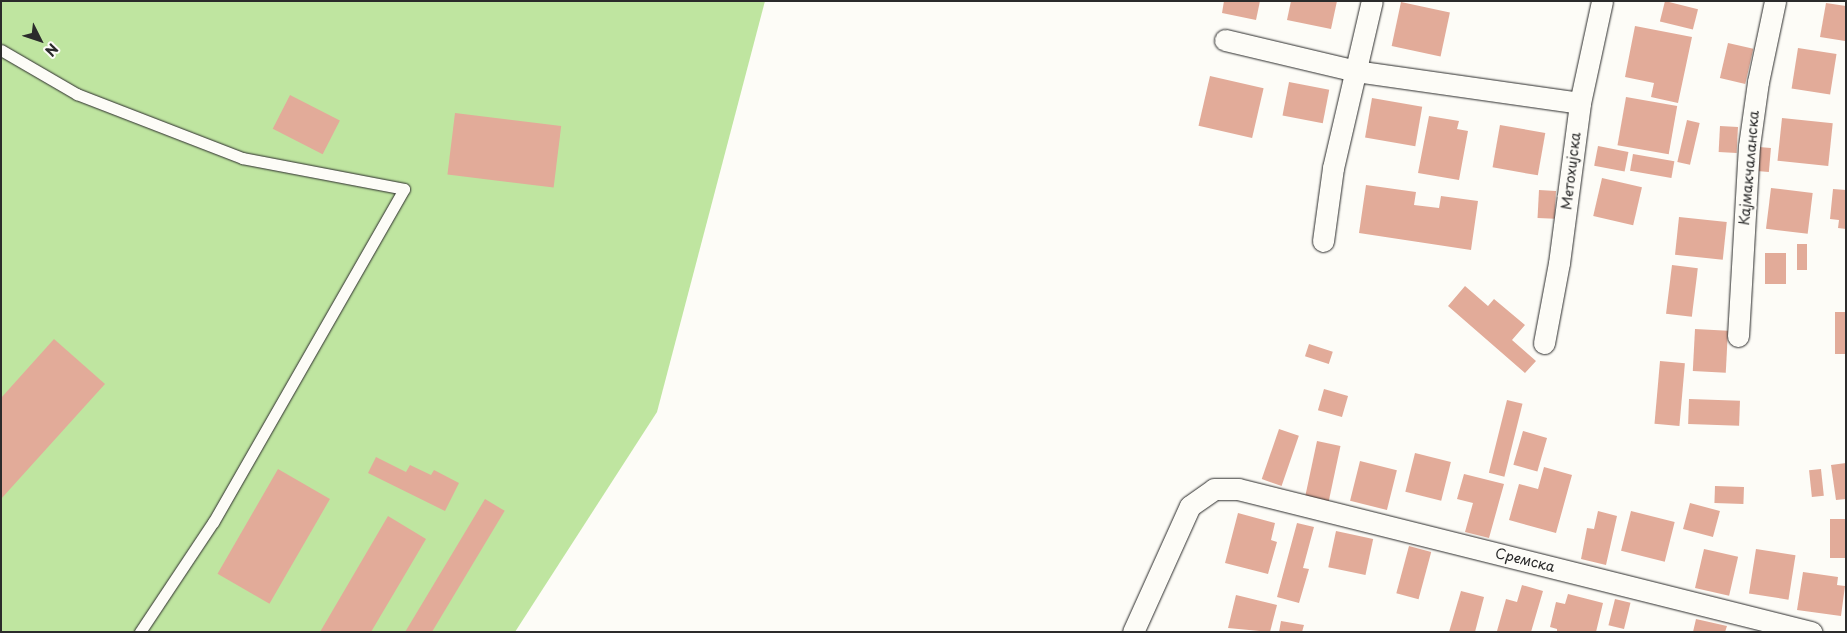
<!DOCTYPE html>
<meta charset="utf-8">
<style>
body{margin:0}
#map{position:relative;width:1847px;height:633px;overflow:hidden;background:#fdfcf7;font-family:"Playpen Sans",sans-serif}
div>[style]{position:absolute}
.green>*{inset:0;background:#bfe5a0}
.building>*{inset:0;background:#e2ab99;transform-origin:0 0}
.roads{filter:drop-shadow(0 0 1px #2b2b2b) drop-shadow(0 0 1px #2b2b2b)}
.lane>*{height:11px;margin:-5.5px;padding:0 5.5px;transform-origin:5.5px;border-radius:5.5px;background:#fdfcf7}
.street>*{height:21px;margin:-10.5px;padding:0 10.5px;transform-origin:10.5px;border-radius:10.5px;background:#fdfcf7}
span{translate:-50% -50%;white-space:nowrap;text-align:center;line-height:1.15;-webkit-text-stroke:4.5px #fdfcf7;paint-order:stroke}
.street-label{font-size:14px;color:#2b2b2b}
.frame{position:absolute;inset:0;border:2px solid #2b2b2b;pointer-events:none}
.north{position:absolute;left:15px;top:15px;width:50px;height:50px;-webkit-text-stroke:4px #fdfcf7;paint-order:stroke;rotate:131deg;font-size:14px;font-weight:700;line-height:20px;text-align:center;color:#2b2b2b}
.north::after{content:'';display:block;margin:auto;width:18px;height:22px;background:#2b2b2b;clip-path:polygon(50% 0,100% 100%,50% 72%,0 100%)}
</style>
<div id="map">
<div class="green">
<div style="clip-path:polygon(1px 1px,765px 1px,657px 412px,515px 632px,1px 632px)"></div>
</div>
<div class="building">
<div style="clip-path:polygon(1224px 1px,1260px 1px,1256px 20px,1222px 13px)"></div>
<div style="clip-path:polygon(1291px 1px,1337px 1px,1331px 29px,1287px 20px)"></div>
<div style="left:1665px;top:1px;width:34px;height:21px;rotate:14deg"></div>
<div style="left:1401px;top:2px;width:50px;height:45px;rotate:12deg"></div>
<div style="clip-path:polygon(1826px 3px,1846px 6px,1845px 41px,1820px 37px)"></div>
<div style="clip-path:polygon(1635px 26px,1692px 37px,1678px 103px,1651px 97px,1654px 83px,1625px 77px)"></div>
<div style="left:1728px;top:43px;width:26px;height:36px;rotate:13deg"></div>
<div style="left:1798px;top:48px;width:39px;height:41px;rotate:9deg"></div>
<div style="left:1210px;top:76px;width:55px;height:51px;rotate:13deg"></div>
<div style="left:1289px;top:82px;width:41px;height:34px;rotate:11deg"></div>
<div style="left:290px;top:95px;width:56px;height:38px;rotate:27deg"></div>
<div style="left:1626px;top:97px;width:52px;height:49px;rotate:10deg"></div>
<div style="left:1372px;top:98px;width:51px;height:40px;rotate:10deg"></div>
<div style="left:455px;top:113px;width:107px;height:62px;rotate:7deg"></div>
<div style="clip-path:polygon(1429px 116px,1459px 121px,1457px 129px,1468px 131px,1459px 180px,1418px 173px)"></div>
<div style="left:1782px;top:118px;width:51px;height:43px;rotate:6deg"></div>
<div style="left:1687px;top:120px;width:13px;height:43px;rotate:13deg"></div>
<div style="left:1500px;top:125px;width:46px;height:43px;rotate:10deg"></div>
<div style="left:1720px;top:126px;width:18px;height:26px;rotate:3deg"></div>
<div style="left:1598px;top:146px;width:31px;height:20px;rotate:11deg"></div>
<div style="left:1759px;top:147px;width:12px;height:24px;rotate:5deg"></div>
<div style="left:1633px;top:154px;width:42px;height:17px;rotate:10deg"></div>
<div style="left:1602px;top:178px;width:41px;height:39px;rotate:13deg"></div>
<div style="clip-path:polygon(1366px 185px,1416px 192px,1414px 205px,1439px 208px,1441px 196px,1478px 201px,1471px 250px,1359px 233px)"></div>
<div style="left:1771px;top:188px;width:42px;height:41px;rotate:7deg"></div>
<div style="clip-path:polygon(1833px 189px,1846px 190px,1846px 229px,1838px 228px,1839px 220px,1830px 219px)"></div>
<div style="left:1539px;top:190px;width:17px;height:28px;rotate:3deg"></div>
<div style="left:1679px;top:217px;width:48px;height:38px;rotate:6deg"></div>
<div style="left:1797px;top:244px;width:10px;height:26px"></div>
<div style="left:1786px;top:253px;width:31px;height:21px;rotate:90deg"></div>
<div style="left:1672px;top:265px;width:26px;height:49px;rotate:7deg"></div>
<div style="clip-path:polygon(1465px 286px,1488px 306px,1494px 299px,1525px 325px,1512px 340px,1536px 361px,1525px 373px,1448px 306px)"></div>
<div style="left:1835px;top:312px;width:11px;height:42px"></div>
<div style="left:1695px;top:329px;width:33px;height:42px;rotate:3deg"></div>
<div style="clip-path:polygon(54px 339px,105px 384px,1px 499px,1px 398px)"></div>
<div style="left:1309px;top:344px;width:25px;height:13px;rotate:18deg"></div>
<div style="left:1660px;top:361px;width:25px;height:63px;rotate:5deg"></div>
<div style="left:1324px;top:389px;width:25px;height:22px;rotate:16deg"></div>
<div style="left:1689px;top:399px;width:51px;height:25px;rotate:2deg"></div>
<div style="left:1507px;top:400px;width:16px;height:75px;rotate:14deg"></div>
<div style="left:1279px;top:429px;width:21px;height:53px;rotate:19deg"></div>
<div style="left:1523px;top:431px;width:25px;height:35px;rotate:16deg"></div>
<div style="left:1317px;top:441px;width:24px;height:57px;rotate:12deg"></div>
<div style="left:1415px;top:453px;width:37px;height:40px;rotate:14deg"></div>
<div style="clip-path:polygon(376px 457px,406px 472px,410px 465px,431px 475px,434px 470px,459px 483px,445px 511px,368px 473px)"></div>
<div style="left:1360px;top:461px;width:38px;height:41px;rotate:14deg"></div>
<div style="clip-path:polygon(1846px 463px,1846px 499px,1836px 500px,1831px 465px)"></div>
<div style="clip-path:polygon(1544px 467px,1572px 475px,1556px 533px,1509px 520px,1519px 484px,1538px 489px)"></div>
<div style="left:278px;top:469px;width:60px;height:121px;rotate:30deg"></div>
<div style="left:1821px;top:469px;width:27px;height:12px;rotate:84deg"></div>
<div style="clip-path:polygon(1464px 474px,1504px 484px,1489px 538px,1465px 532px,1473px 503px,1457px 499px)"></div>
<div style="left:1715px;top:486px;width:29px;height:17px;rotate:2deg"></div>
<div style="left:485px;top:499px;width:23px;height:154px;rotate:31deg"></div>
<div style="left:1690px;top:503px;width:31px;height:27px;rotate:15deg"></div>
<div style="clip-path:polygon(1598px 511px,1617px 516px,1606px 565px,1581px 559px,1587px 528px,1594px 529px)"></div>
<div style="left:1631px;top:511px;width:45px;height:41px;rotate:14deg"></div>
<div style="clip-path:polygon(1238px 513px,1275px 523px,1271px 540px,1277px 542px,1268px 574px,1225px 563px)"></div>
<div style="clip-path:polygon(388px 516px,426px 539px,371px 632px,320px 632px)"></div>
<div style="left:1830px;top:519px;width:16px;height:39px"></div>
<div style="clip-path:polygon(1297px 523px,1314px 527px,1303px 568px,1309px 569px,1299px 603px,1277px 597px)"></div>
<div style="left:1336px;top:531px;width:38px;height:37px;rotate:12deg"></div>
<div style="left:1409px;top:546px;width:23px;height:49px;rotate:15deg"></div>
<div style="left:1704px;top:549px;width:35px;height:40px;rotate:13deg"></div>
<div style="left:1756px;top:549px;width:40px;height:45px;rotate:9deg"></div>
<div style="clip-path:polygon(1803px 572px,1838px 577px,1837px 585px,1845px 586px,1841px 616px,1797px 610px)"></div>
<div style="clip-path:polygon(1522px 585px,1543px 591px,1531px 632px,1497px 631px,1506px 599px,1517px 602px)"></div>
<div style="clip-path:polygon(1461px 591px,1484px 597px,1475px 632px,1449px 632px)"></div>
<div style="clip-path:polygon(1568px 594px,1603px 603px,1596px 632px,1557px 632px,1557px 629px,1550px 627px,1556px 602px,1565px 604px)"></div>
<div style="clip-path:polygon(1236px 595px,1277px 605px,1270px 632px,1228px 628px)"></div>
<div style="left:1615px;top:599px;width:16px;height:27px;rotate:14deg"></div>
<div style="clip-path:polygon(1696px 619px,1727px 626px,1725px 632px,1693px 632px)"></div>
<div style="clip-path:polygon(1281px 621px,1304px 625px,1302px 632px,1279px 632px)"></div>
</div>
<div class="roads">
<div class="lane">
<div style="left:1px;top:50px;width:88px;rotate:30.1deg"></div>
<div style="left:77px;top:94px;width:177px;rotate:21.2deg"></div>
<div style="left:242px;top:158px;width:165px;rotate:10.8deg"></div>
<div style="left:404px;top:189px;width:384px;rotate:119.8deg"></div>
<div style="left:213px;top:522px;width:132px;rotate:123.6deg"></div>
</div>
<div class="street">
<div style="left:1225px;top:40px;width:135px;rotate:13.3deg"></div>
<div style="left:1356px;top:71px;width:226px;rotate:8.1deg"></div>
<div style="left:1323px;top:241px;width:74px;rotate:-82.2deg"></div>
<div style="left:1333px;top:168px;width:171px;rotate:-76.9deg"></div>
<div style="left:1738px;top:336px;width:190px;rotate:-86.7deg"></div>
<div style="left:1749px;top:146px;width:65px;rotate:-82deg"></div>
<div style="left:1758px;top:82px;width:83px;rotate:-78.1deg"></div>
<div style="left:1544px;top:343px;width:81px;rotate:-79.4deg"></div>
<div style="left:1559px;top:263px;width:161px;rotate:-82.5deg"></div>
<div style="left:1580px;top:103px;width:104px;rotate:-77.8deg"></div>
<div style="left:1133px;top:632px;width:138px;rotate:-65.7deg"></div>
<div style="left:1190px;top:506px;width:29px;rotate:-35deg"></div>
<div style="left:1214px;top:489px;width:24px"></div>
<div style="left:1238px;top:489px;width:591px;rotate:14.01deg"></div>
</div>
</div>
<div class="street-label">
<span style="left:1749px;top:168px;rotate:-85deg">Кајмакчаланска</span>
<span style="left:1571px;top:171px;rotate:-83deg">Метохијска</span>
<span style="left:1525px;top:560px;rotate:14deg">Сремска</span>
</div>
<div class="frame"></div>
<div class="north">N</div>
</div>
